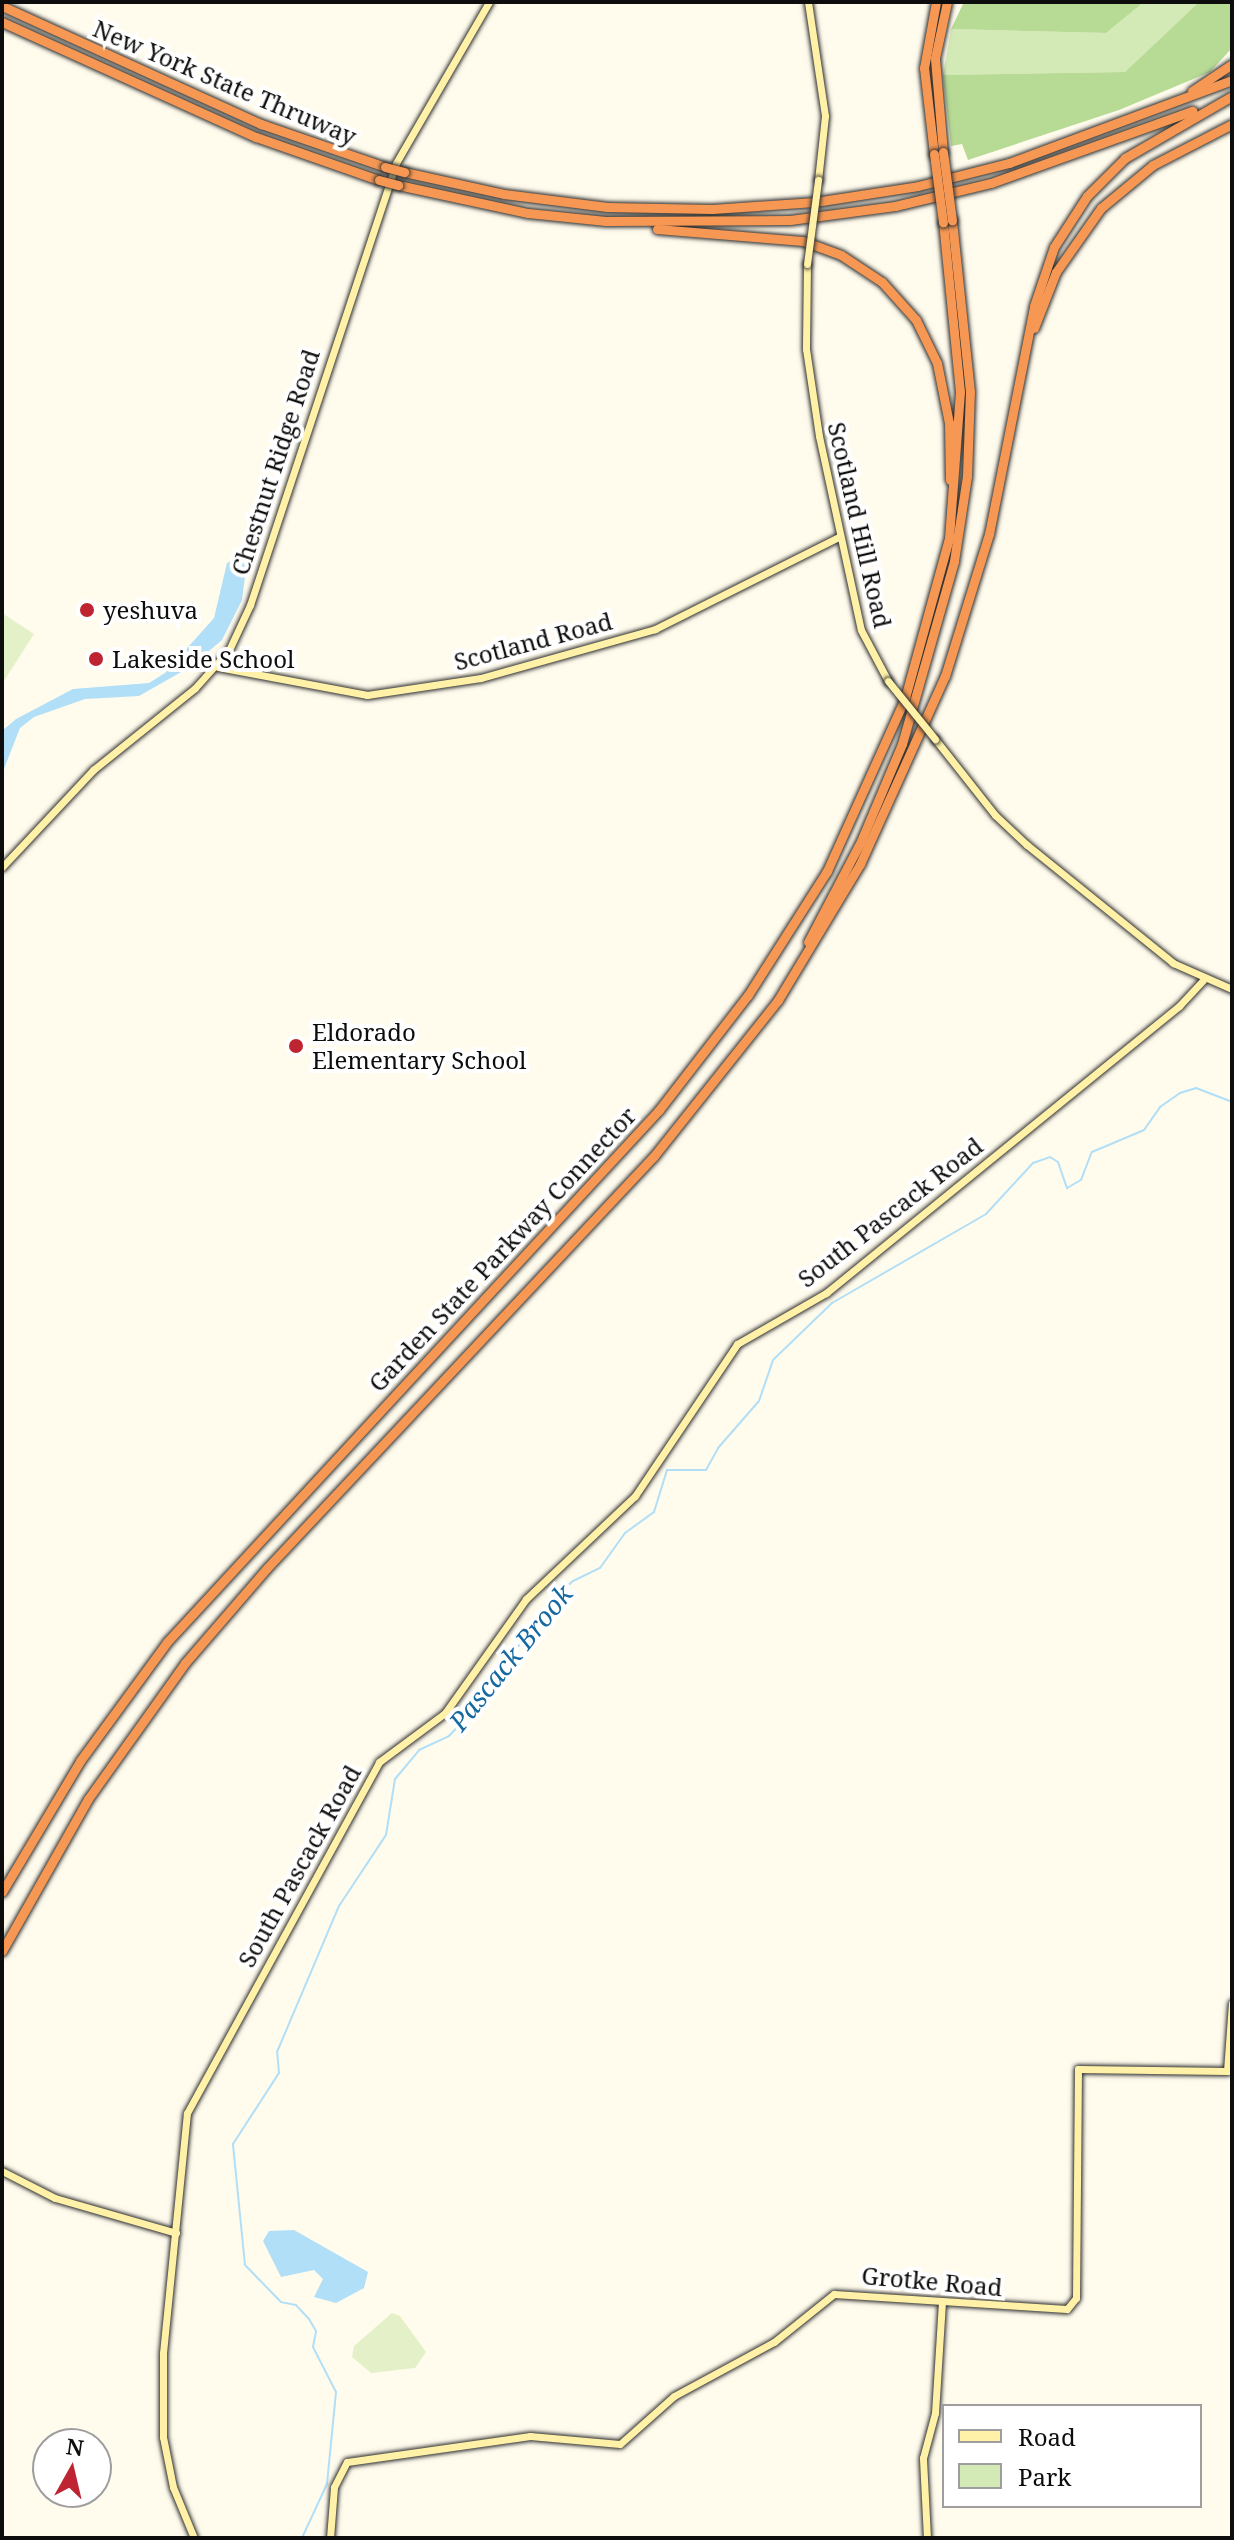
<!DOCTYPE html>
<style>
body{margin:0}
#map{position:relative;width:1234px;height:2540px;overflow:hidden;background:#fffbed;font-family:"Noto Serif",serif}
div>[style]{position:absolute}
.green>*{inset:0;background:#d3e9b6}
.forest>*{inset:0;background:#b7da95}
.pitch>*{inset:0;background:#e4f1c8}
.water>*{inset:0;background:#b1dff7}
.stream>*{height:2px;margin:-1px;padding:0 1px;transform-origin:1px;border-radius:1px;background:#b1dff7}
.roads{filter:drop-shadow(0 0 2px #2f2f2f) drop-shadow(0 0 2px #2f2f2f)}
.secondary>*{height:7px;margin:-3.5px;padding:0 3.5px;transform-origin:3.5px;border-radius:3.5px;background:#fff2a8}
.highway>*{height:9px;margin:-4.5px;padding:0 4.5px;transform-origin:4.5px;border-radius:4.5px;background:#f69854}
.bridges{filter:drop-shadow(0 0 2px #2f2f2f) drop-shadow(0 0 2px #2f2f2f)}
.secondary-bridge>*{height:7px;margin:-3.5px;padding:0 3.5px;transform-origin:3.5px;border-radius:3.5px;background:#fff2a8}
.highway-bridge>*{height:9px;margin:-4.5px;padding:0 4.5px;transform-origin:4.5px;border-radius:4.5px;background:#f69854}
.dots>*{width:22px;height:22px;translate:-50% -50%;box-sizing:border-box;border:4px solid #fff;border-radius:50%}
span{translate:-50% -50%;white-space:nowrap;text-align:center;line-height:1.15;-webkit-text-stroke:8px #fff;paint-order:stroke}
.street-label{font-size:24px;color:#0d0d0d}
.poi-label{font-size:24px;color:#0d0d0d}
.left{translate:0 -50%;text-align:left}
.water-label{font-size:26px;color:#1569a0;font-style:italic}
.frame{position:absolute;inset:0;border:4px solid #0d0d0d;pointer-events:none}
.legend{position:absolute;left:942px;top:2404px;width:260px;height:104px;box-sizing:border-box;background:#fff;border:2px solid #9e9e9e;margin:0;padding:10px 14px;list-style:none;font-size:24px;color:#0d0d0d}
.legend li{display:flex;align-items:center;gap:16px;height:40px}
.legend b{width:40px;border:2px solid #9e9e9e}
.north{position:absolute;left:32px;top:2428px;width:80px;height:80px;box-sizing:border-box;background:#fff;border:2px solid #9e9e9e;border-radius:50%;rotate:8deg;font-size:22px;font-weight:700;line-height:32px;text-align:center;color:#0d0d0d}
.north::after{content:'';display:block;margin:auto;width:28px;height:36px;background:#be2431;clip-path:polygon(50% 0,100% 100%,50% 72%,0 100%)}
</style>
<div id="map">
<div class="green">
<div style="clip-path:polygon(1144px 2px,1199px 2px,1125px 72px,943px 75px,951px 29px,1106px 33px)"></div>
</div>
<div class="forest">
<div style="clip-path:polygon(964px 2px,1144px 2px,1106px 33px,951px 29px)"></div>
<div style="clip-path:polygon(1199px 2px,1232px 2px,1232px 48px,1210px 72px,1119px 110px,968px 160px,962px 144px,951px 146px,943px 75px,1125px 72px)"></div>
</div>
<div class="pitch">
<div style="clip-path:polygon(2px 613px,34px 634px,2px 684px)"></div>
<div style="clip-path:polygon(392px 2313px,400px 2316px,426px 2352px,415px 2368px,371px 2373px,352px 2357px,354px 2346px)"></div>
</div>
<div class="water">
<div style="clip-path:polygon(248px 553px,242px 600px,222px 640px,190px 667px,139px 696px,85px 699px,34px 717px,20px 728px,2px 774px,2px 731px,16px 719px,73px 689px,149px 683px,165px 673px,214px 618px,227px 563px)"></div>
<div style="clip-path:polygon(294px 2230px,368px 2272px,364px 2288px,336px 2303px,314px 2297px,323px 2279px,314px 2270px,281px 2277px,263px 2241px,269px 2231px)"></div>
</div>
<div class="stream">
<div style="left:302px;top:2538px;width:60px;rotate:-65.2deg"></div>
<div style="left:327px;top:2484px;width:92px;rotate:-84.4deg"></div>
<div style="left:336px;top:2392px;width:51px;rotate:-117.1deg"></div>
<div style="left:313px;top:2347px;width:16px;rotate:-79deg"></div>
<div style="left:316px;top:2331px;width:14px;rotate:-120deg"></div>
<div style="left:309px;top:2319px;width:19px;rotate:-133deg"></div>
<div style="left:296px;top:2305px;width:15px;rotate:-169deg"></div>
<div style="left:281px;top:2302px;width:52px;rotate:-134.2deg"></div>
<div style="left:245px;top:2265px;width:122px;rotate:-95.7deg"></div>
<div style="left:233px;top:2144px;width:85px;rotate:-57.1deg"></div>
<div style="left:279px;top:2073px;width:21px;rotate:-95deg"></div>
<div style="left:277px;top:2052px;width:159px;rotate:-67deg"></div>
<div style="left:339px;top:1906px;width:85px;rotate:-56.5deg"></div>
<div style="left:386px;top:1835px;width:57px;rotate:-80.9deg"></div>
<div style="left:395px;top:1779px;width:38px;rotate:-50deg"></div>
<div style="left:419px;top:1750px;width:33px;rotate:-25deg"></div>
<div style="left:449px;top:1736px;width:34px;rotate:-47deg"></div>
<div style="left:472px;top:1711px;width:32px;rotate:-64deg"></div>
<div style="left:486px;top:1682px;width:85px;rotate:-47.9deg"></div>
<div style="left:543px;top:1619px;width:16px;rotate:-68deg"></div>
<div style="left:549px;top:1604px;width:33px;rotate:-44deg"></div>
<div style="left:573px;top:1581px;width:30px;rotate:-26deg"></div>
<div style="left:600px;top:1568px;width:43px;rotate:-54.5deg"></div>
<div style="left:625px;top:1533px;width:36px;rotate:-36deg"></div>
<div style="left:654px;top:1512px;width:44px;rotate:-72.8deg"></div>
<div style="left:667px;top:1470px;width:39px"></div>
<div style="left:706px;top:1470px;width:25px;rotate:-61deg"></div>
<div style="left:718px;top:1448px;width:62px;rotate:-48.9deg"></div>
<div style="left:759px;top:1401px;width:43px;rotate:-71.1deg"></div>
<div style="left:773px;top:1360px;width:82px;rotate:-44deg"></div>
<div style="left:832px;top:1303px;width:178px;rotate:-30deg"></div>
<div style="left:986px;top:1214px;width:69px;rotate:-47.3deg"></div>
<div style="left:1033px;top:1163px;width:18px;rotate:-19deg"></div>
<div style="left:1050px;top:1157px;width:9px;rotate:32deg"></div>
<div style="left:1058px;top:1162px;width:28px;rotate:71deg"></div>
<div style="left:1067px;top:1188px;width:16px;rotate:-30deg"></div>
<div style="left:1081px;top:1180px;width:30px;rotate:-69deg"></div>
<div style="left:1092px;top:1152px;width:56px;rotate:-22.9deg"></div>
<div style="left:1144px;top:1130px;width:28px;rotate:-55deg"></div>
<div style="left:1160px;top:1107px;width:24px;rotate:-35deg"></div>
<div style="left:1180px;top:1093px;width:17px;rotate:-17deg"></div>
<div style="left:1196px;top:1088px;width:39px;rotate:21deg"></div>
</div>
<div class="roads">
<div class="secondary">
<div style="left:808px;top:2px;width:115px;rotate:81.5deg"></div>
<div style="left:825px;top:116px;width:64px;rotate:96.2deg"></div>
<div style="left:807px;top:264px;width:85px;rotate:90.7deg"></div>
<div style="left:806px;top:349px;width:88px;rotate:81.5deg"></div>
<div style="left:819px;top:436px;width:198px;rotate:77.8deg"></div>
<div style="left:861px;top:630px;width:58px;rotate:62.1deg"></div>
<div style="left:218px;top:667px;width:152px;rotate:10.6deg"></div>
<div style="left:367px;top:695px;width:115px;rotate:-8.5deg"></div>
<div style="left:481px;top:678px;width:181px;rotate:-15.7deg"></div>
<div style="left:655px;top:629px;width:206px;rotate:-26.6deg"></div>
<div style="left:935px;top:739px;width:97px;rotate:51.7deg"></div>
<div style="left:995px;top:815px;width:44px;rotate:43.2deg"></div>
<div style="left:1027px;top:845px;width:188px;rotate:38.9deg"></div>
<div style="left:1173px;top:963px;width:64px;rotate:23.8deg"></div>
<div style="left:2px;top:867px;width:133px;rotate:-46.8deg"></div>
<div style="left:93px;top:770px;width:131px;rotate:-38.8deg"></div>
<div style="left:195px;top:688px;width:51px;rotate:-48.2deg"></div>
<div style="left:229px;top:650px;width:50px;rotate:-65deg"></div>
<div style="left:250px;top:605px;width:465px;rotate:-71.7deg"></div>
<div style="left:396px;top:163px;width:186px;rotate:-60deg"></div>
<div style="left:2px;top:2171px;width:59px;rotate:27deg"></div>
<div style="left:55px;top:2198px;width:126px;rotate:16.1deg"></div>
<div style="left:194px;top:2538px;width:55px;rotate:-112.4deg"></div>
<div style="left:173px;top:2487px;width:51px;rotate:-101.3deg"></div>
<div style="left:163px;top:2437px;width:84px;rotate:-90deg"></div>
<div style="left:163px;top:2353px;width:241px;rotate:-84.3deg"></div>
<div style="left:187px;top:2113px;width:400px;rotate:-61.3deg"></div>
<div style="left:379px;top:1762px;width:82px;rotate:-36.6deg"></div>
<div style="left:445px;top:1713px;width:140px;rotate:-54.6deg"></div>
<div style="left:526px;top:1599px;width:150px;rotate:-43.4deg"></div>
<div style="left:635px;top:1496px;width:183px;rotate:-56.1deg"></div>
<div style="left:737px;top:1344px;width:103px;rotate:-29.8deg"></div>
<div style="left:826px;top:1293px;width:455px;rotate:-39.1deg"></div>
<div style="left:1179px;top:1006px;width:35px;rotate:-47deg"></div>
<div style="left:330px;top:2538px;width:51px;rotate:-85.5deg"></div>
<div style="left:334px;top:2487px;width:28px;rotate:-63deg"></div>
<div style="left:347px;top:2462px;width:185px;rotate:-8.1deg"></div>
<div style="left:530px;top:2436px;width:90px;rotate:5.1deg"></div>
<div style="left:620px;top:2444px;width:72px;rotate:-41.6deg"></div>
<div style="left:674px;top:2396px;width:114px;rotate:-28.4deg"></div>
<div style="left:774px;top:2342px;width:77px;rotate:-38.7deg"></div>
<div style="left:834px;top:2294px;width:233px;rotate:3.7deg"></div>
<div style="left:1067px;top:2309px;width:14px;rotate:-51deg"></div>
<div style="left:1076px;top:2298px;width:229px;rotate:-89.5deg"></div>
<div style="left:1078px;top:2069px;width:149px;rotate:0.8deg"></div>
<div style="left:1227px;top:2071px;width:68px;rotate:-85.8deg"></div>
<div style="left:927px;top:2538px;width:80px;rotate:-92.9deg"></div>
<div style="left:923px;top:2458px;width:47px;rotate:-75.1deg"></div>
<div style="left:935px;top:2413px;width:112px;rotate:-86.4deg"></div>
</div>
<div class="highway">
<div style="left:2px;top:6px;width:285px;rotate:24.5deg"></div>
<div style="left:261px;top:124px;width:131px;rotate:19.1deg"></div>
<div style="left:2px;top:22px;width:279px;rotate:24.4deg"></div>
<div style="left:256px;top:137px;width:130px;rotate:19.3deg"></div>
<div style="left:1192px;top:91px;width:48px;rotate:-34deg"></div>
<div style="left:943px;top:152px;width:94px;rotate:-94.9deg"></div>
<div style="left:935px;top:58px;width:57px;rotate:-77.9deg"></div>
<div style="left:934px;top:154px;width:87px;rotate:-96.6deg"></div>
<div style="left:924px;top:68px;width:67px;rotate:-79.7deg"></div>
<div style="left:404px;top:172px;width:102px;rotate:12.4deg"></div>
<div style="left:504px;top:194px;width:104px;rotate:7.2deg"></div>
<div style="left:607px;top:207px;width:105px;rotate:1.1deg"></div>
<div style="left:712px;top:209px;width:103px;rotate:-3.9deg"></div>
<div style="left:815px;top:202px;width:104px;rotate:-8.8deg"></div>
<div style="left:918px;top:186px;width:94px;rotate:-14.2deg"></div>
<div style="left:1009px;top:163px;width:238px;rotate:-20.4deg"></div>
<div style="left:398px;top:185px;width:133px;rotate:12.2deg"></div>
<div style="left:528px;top:213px;width:78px;rotate:5.9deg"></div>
<div style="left:606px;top:221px;width:184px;rotate:-0.3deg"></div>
<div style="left:790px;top:220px;width:106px;rotate:-7.6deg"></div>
<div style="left:895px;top:206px;width:99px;rotate:-13.5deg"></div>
<div style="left:991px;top:183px;width:214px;rotate:-19.7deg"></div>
<div style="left:657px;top:229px;width:146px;rotate:4.7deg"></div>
<div style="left:803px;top:241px;width:40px;rotate:20.2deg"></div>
<div style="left:841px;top:255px;width:49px;rotate:33.4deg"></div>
<div style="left:882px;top:282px;width:51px;rotate:48.2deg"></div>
<div style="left:916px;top:320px;width:48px;rotate:64deg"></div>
<div style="left:937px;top:363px;width:61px;rotate:78.7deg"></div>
<div style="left:949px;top:423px;width:57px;rotate:89deg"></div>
<div style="left:1034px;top:328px;width:60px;rotate:-68.6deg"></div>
<div style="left:1056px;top:272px;width:78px;rotate:-54.9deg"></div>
<div style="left:1101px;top:208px;width:67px;rotate:-39.6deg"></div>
<div style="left:1153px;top:165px;width:89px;rotate:-27.4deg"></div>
<div style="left:808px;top:942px;width:114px;rotate:-62.3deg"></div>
<div style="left:861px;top:841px;width:105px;rotate:-67.1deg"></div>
<div style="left:902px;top:744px;width:190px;rotate:-74.1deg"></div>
<div style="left:954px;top:561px;width:86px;rotate:-81.3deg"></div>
<div style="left:967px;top:476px;width:84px;rotate:-88deg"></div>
<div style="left:970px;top:392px;width:173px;rotate:-96deg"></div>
<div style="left:2px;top:1892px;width:152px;rotate:-59.2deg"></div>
<div style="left:80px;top:1761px;width:147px;rotate:-53.8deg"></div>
<div style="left:167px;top:1642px;width:725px;rotate:-47.24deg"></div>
<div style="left:659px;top:1110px;width:145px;rotate:-52.3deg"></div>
<div style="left:748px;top:995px;width:147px;rotate:-57.5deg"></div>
<div style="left:827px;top:871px;width:190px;rotate:-65.7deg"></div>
<div style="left:905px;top:698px;width:166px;rotate:-74.6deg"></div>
<div style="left:949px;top:538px;width:146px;rotate:-85.7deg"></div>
<div style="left:960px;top:392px;width:171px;rotate:-95.7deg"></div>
<div style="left:2px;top:1951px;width:175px;rotate:-60.5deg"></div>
<div style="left:88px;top:1799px;width:167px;rotate:-54.5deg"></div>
<div style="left:185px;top:1663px;width:125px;rotate:-49.2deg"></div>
<div style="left:267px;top:1568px;width:565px;rotate:-46.79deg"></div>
<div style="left:654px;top:1156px;width:199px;rotate:-51.5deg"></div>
<div style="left:778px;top:1000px;width:159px;rotate:-58.9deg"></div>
<div style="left:860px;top:864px;width:206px;rotate:-65.7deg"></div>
<div style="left:945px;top:676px;width:149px;rotate:-72.8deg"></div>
<div style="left:989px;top:534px;width:232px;rotate:-78.8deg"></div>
<div style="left:1034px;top:306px;width:62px;rotate:-71.3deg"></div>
<div style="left:1054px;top:247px;width:61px;rotate:-57.1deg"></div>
<div style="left:1087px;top:196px;width:54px;rotate:-45deg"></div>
<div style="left:1125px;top:158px;width:124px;rotate:-30.1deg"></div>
</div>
</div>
<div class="bridges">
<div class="secondary-bridge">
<div style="left:807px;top:264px;width:85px;rotate:-82.5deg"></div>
<div style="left:888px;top:681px;width:75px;rotate:51deg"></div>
</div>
<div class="highway-bridge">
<div style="left:943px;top:152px;width:69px;rotate:82.5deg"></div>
<div style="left:934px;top:154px;width:69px;rotate:82.5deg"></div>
<div style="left:385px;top:167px;width:20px;rotate:15deg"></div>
<div style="left:379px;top:180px;width:20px;rotate:15deg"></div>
</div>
</div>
<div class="dots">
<div style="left:87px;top:610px;background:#be2431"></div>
<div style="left:96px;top:659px;background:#be2431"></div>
<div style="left:296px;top:1046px;background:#be2431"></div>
</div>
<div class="street-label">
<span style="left:225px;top:82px;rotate:23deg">New York State Thruway</span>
<span style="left:275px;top:462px;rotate:-72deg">Chestnut Ridge Road</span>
<span style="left:860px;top:525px;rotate:77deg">Scotland Hill Road</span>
<span style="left:533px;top:641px;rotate:-15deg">Scotland Road</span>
<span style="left:890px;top:1212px;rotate:-38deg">South Pascack Road</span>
<span style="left:502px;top:1249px;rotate:-47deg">Garden State Parkway Connector</span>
<span style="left:299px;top:1866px;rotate:-61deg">South Pascack Road</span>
<span style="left:932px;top:2281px;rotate:5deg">Grotke Road</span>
</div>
<div class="poi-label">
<span class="left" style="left:103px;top:610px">yeshuva</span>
<span class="left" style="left:112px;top:659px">Lakeside School</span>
<span class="left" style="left:312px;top:1046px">Eldorado<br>Elementary School</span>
</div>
<div class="water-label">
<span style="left:511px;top:1658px;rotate:-51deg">Pascack Brook</span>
</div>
<div class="frame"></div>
<ul class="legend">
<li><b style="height:10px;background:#fff2a8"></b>Road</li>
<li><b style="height:22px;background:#d3e9b6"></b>Park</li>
</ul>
<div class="north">N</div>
</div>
